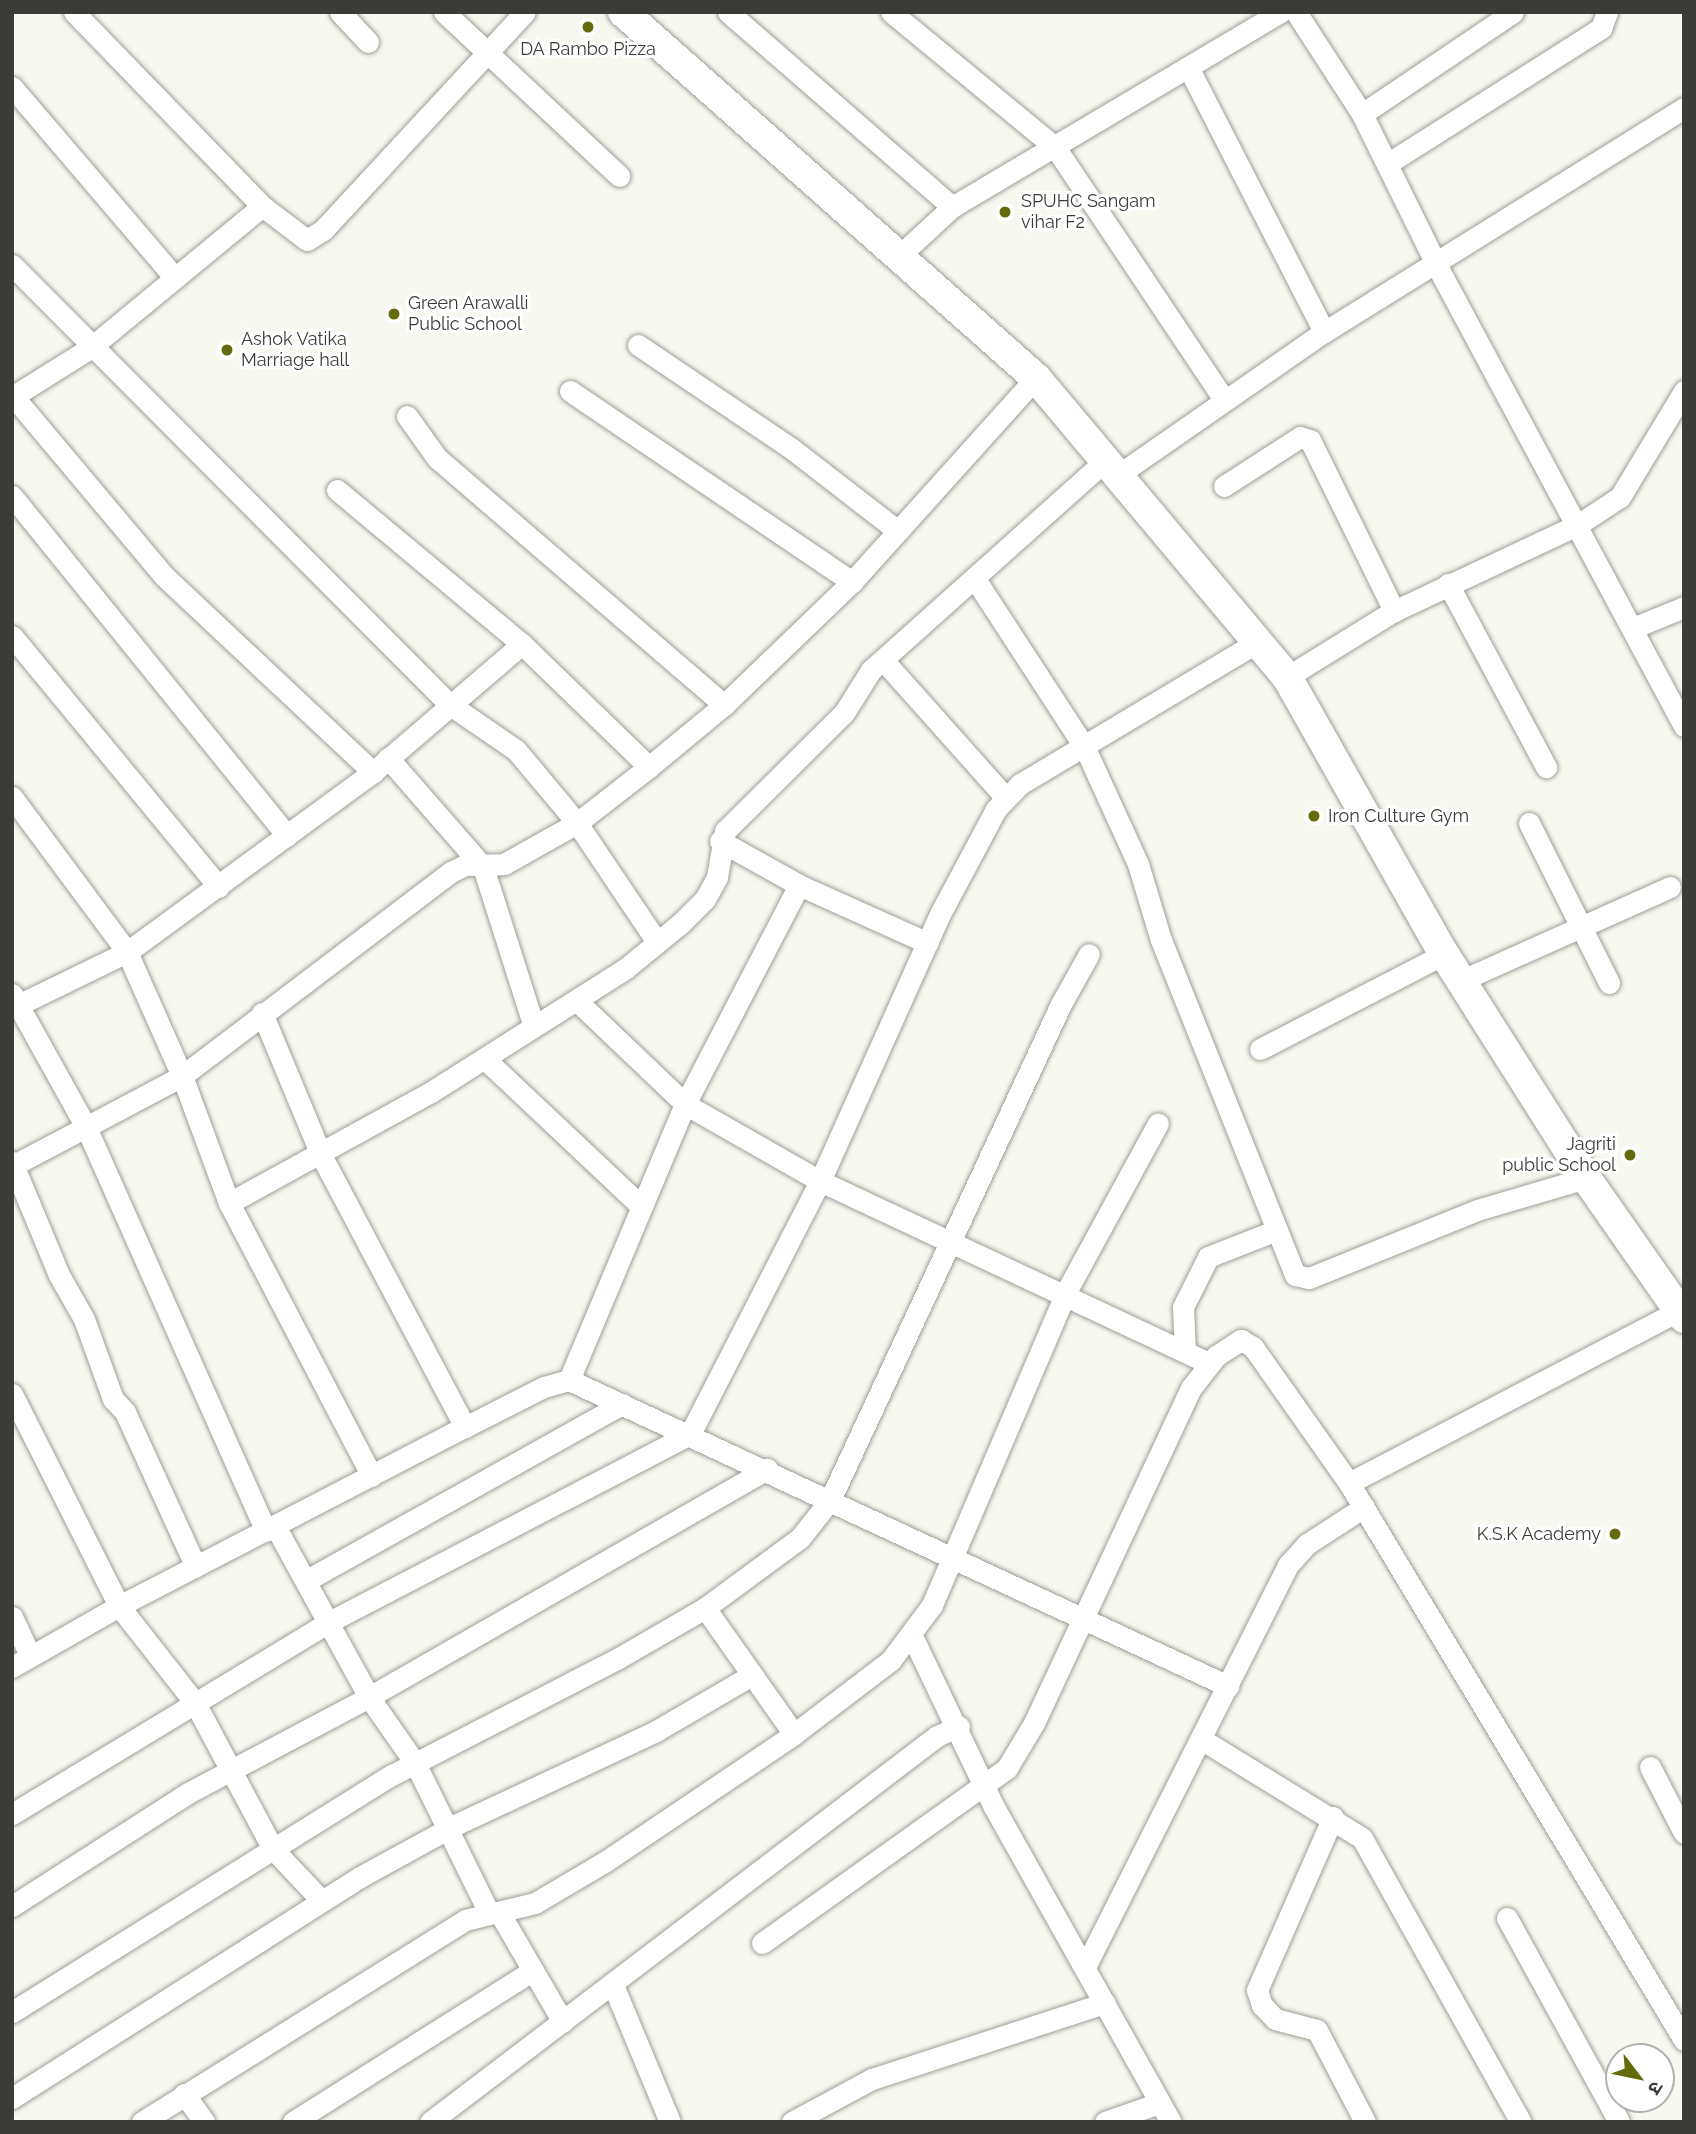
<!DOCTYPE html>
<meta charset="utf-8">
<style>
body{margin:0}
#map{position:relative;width:1696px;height:2134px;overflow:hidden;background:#f7f8ef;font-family:Raleway,"Noto Sans Devanagari",sans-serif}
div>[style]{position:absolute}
.roads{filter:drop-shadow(0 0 2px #9d9e96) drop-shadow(0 0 2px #9d9e96)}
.street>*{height:21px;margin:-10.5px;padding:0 10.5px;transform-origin:10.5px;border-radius:10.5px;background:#fff}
.secondary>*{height:30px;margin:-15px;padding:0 15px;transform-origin:15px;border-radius:15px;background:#fff}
.dots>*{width:19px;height:19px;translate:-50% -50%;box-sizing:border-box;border:4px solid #fff;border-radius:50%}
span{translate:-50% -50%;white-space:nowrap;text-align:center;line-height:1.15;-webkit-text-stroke:6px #fff;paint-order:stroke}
.poi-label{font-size:18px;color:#3b3c38}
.left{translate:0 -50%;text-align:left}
.right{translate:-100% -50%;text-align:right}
.frame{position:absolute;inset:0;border:14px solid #3b3c38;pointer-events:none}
.north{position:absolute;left:1605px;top:2043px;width:70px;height:70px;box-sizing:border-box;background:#fff;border:2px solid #b1b1af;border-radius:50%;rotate:122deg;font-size:19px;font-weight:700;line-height:28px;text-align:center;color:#3b3c38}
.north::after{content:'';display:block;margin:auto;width:24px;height:32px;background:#656a0c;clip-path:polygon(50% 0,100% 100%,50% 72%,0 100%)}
</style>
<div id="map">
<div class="roads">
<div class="street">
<div style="left:74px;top:12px;width:270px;rotate:45.9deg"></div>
<div style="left:262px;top:206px;width:56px;rotate:37.1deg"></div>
<div style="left:307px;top:240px;width:19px;rotate:-32deg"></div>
<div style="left:323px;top:230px;width:297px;rotate:-47.2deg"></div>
<div style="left:340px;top:12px;width:41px;rotate:47deg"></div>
<div style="left:444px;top:12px;width:240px;rotate:43.1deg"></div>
<div style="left:728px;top:12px;width:297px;rotate:41deg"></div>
<div style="left:952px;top:207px;width:382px;rotate:-30.7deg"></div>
<div style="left:891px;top:12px;width:212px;rotate:39.5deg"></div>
<div style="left:1055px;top:147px;width:303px;rotate:56.2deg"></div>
<div style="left:1296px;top:12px;width:121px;rotate:57.1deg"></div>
<div style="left:1362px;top:114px;width:169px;rotate:63.7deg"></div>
<div style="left:1437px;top:266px;width:522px;rotate:61.77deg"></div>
<div style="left:1188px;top:67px;width:298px;rotate:62.8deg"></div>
<div style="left:12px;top:87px;width:250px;rotate:49.5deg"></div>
<div style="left:1362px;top:114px;width:182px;rotate:-34deg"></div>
<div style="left:1387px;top:164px;width:254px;rotate:-32.4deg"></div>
<div style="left:1601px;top:28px;width:17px;rotate:-69deg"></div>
<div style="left:898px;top:257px;width:74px;rotate:-42.8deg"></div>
<div style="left:12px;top:265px;width:619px;rotate:45.13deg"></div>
<div style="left:449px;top:704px;width:81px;rotate:34.5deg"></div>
<div style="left:516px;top:750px;width:95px;rotate:50.1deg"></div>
<div style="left:577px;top:823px;width:143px;rotate:56.1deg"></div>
<div style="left:638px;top:345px;width:186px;rotate:34deg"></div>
<div style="left:792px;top:449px;width:134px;rotate:37.7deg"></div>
<div style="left:570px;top:391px;width:341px;rotate:34.1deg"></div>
<div style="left:13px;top:396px;width:235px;rotate:50deg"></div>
<div style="left:164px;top:576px;width:287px;rotate:43.2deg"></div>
<div style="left:12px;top:397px;width:92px;rotate:-32.1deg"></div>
<div style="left:90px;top:348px;width:223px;rotate:-39.5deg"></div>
<div style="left:407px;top:416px;width:52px;rotate:54.5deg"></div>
<div style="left:437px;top:458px;width:379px;rotate:40.7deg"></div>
<div style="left:1118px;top:475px;width:251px;rotate:-34.8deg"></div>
<div style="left:1324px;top:332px;width:424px;rotate:-31.9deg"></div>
<div style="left:1224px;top:486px;width:90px;rotate:-32.8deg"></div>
<div style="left:1300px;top:437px;width:10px;rotate:17deg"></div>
<div style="left:1310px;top:440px;width:191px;rotate:63.8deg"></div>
<div style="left:337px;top:490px;width:241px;rotate:39.8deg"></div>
<div style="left:522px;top:644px;width:177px;rotate:44.1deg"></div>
<div style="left:12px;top:496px;width:437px;rotate:51deg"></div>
<div style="left:975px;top:579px;width:199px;rotate:56.9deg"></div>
<div style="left:1084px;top:746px;width:130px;rotate:65.4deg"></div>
<div style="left:1138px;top:864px;width:79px;rotate:73.2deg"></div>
<div style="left:1161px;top:940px;width:361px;rotate:68.2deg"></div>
<div style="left:1295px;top:1275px;width:14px;rotate:12deg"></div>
<div style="left:1309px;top:1278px;width:181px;rotate:-22deg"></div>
<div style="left:1477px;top:1210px;width:114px;rotate:-16.4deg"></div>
<div style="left:1448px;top:584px;width:208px;rotate:61.8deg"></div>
<div style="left:1633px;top:628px;width:55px;rotate:-22.4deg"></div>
<div style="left:12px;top:636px;width:325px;rotate:50.5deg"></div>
<div style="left:883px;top:660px;width:183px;rotate:48.3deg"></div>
<div style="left:1287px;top:677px;width:126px;rotate:-31.7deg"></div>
<div style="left:1394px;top:611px;width:204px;rotate:-25.2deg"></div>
<div style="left:1579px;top:524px;width:49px;rotate:-33.4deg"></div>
<div style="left:1620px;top:497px;width:124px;rotate:-58.9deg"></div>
<div style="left:388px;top:758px;width:145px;rotate:48.9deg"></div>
<div style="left:483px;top:867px;width:165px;rotate:72.3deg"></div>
<div style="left:12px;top:797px;width:193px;rotate:53.4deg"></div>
<div style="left:127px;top:952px;width:305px;rotate:-36.2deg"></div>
<div style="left:373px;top:772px;width:196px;rotate:-40.7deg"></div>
<div style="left:1529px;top:823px;width:179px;rotate:63.4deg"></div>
<div style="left:720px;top:841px;width:90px;rotate:29.1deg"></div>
<div style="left:799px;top:885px;width:141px;rotate:24.2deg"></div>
<div style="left:1460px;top:981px;width:230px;rotate:-24.1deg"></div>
<div style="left:12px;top:994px;width:152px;rotate:60.9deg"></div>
<div style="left:86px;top:1127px;width:442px;rotate:66deg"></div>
<div style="left:577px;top:1001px;width:149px;rotate:43.6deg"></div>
<div style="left:685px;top:1104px;width:155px;rotate:29.7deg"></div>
<div style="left:820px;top:1181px;width:429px;rotate:25.1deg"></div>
<div style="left:12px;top:1008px;width:128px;rotate:-26deg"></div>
<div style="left:127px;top:952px;width:136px;rotate:66.1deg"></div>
<div style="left:182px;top:1076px;width:338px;rotate:-37.2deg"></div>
<div style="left:451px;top:872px;width:16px;rotate:-27deg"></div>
<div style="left:465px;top:865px;width:39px;rotate:-1deg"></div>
<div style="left:504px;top:864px;width:84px;rotate:-29.3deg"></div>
<div style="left:577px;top:823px;width:91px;rotate:-37.9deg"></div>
<div style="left:649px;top:767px;width:97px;rotate:-39.6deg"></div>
<div style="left:724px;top:705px;width:178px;rotate:-43.9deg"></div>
<div style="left:852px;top:582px;width:275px;rotate:-48deg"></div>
<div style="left:262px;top:1013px;width:154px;rotate:67.4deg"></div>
<div style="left:321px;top:1155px;width:308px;rotate:62.1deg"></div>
<div style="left:1260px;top:1049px;width:207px;rotate:-27.3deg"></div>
<div style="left:485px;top:1059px;width:212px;rotate:43.3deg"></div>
<div style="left:12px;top:1162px;width:122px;rotate:67.4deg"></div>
<div style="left:59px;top:1275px;width:51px;rotate:60.4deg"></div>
<div style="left:84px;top:1319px;width:85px;rotate:70.1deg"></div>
<div style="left:113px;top:1399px;width:18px;rotate:47deg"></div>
<div style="left:125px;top:1412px;width:170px;rotate:65.4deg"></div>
<div style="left:12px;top:1166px;width:192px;rotate:-27.9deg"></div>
<div style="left:182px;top:1076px;width:135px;rotate:69.7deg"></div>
<div style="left:229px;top:1203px;width:308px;rotate:62.4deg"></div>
<div style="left:229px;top:1203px;width:230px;rotate:-28.8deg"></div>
<div style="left:431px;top:1092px;width:230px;rotate:-32.4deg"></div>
<div style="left:625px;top:969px;width:72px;rotate:-39.4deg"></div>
<div style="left:681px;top:923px;width:34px;rotate:-45deg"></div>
<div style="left:705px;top:899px;width:25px;rotate:-61deg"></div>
<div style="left:717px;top:877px;width:47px;rotate:-80.1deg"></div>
<div style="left:725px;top:831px;width:168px;rotate:-44.8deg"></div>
<div style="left:844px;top:713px;width:51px;rotate:-57.9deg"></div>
<div style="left:871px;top:670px;width:315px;rotate:-41.8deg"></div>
<div style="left:1185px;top:1351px;width:44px;rotate:-92.6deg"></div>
<div style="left:1183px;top:1307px;width:56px;rotate:-63.4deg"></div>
<div style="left:1208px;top:1257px;width:74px;rotate:-21.4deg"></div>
<div style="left:569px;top:1380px;width:299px;rotate:-67.2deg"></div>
<div style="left:685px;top:1104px;width:247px;rotate:-62.5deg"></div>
<div style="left:12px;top:1394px;width:237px;rotate:63.2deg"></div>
<div style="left:119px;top:1606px;width:123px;rotate:51.9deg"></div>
<div style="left:195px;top:1703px;width:166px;rotate:61.9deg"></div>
<div style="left:273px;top:1849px;width:70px;rotate:46.7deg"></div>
<div style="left:1349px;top:1483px;width:371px;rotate:-27.6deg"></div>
<div style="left:275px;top:1526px;width:195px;rotate:61.2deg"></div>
<div style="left:369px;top:1697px;width:80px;rotate:55.1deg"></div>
<div style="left:415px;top:1763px;width:165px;rotate:63.7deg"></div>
<div style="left:307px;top:1580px;width:361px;rotate:-29.2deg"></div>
<div style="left:705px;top:1608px;width:154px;rotate:54.8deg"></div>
<div style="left:12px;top:1617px;width:42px;rotate:64.7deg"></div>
<div style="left:912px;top:1636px;width:190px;rotate:64.4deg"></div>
<div style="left:994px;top:1807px;width:361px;rotate:60.7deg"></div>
<div style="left:12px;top:1667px;width:123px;rotate:-29.7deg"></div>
<div style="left:119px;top:1606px;width:390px;rotate:-27.4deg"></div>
<div style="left:465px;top:1427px;width:89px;rotate:-26.9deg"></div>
<div style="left:544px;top:1387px;width:26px;rotate:-16deg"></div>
<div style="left:569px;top:1380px;width:727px;rotate:24.91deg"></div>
<div style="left:1201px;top:1739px;width:189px;rotate:31.6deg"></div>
<div style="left:1362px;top:1838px;width:325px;rotate:60.8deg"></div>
<div style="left:1650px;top:1767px;width:74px;rotate:62.7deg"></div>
<div style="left:12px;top:1814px;width:368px;rotate:-31.2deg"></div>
<div style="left:327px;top:1623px;width:409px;rotate:-27.5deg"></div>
<div style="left:690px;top:1434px;width:284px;rotate:-62.8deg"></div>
<div style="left:820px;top:1181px;width:293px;rotate:-65.8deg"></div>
<div style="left:940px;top:914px;width:119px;rotate:-61.9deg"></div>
<div style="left:996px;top:809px;width:35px;rotate:-46deg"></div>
<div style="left:1020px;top:784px;width:276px;rotate:-30.9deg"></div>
<div style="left:1333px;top:1817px;width:189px;rotate:113.7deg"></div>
<div style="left:1257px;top:1990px;width:16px;rotate:72deg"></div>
<div style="left:1262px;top:2005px;width:19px;rotate:47deg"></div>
<div style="left:1275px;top:2019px;width:43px;rotate:14.7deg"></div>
<div style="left:1317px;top:2030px;width:104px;rotate:62.4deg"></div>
<div style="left:12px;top:1906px;width:209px;rotate:-32.7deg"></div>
<div style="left:188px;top:1793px;width:205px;rotate:-27.9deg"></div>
<div style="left:369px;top:1697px;width:459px;rotate:-29.8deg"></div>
<div style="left:499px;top:1912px;width:127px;rotate:59.8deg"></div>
<div style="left:1507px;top:1918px;width:233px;rotate:61.2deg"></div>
<div style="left:762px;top:1943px;width:301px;rotate:-35.5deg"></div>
<div style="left:1007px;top:1768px;width:52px;rotate:-59deg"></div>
<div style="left:1034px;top:1723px;width:370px;rotate:-64.9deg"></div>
<div style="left:1191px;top:1388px;width:41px;rotate:-52deg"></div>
<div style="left:1216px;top:1356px;width:30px;rotate:-33deg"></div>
<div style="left:1241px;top:1340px;width:14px;rotate:30deg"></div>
<div style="left:1253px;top:1347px;width:166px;rotate:54.8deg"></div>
<div style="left:1349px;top:1483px;width:650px;rotate:58.98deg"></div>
<div style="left:1085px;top:1967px;width:450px;rotate:-63.2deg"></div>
<div style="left:1288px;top:1565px;width:28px;rotate:-48deg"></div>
<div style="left:1307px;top:1544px;width:68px;rotate:-33deg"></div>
<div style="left:613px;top:1985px;width:148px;rotate:67.4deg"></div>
<div style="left:12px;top:2012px;width:448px;rotate:-32deg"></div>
<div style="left:392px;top:1775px;width:253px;rotate:-27.3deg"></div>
<div style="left:617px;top:1659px;width:102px;rotate:-30.1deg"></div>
<div style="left:705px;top:1608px;width:118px;rotate:-36.4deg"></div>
<div style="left:800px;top:1538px;width:48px;rotate:-51.7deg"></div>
<div style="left:830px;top:1500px;width:547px;rotate:-65.03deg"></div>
<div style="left:1061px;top:1004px;width:57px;rotate:-60.8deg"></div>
<div style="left:184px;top:2094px;width:34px;rotate:54deg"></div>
<div style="left:12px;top:2098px;width:412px;rotate:-32.4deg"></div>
<div style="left:360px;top:1877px;width:111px;rotate:-28.7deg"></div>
<div style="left:457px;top:1824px;width:220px;rotate:-25deg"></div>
<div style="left:656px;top:1731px;width:111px;rotate:-30.3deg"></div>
<div style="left:142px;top:2122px;width:381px;rotate:-32deg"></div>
<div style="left:465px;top:1920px;width:72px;rotate:-13.7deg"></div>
<div style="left:535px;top:1903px;width:82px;rotate:-30.6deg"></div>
<div style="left:606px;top:1861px;width:227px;rotate:-34deg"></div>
<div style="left:794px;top:1734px;width:122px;rotate:-37.3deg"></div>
<div style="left:891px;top:1660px;width:69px;rotate:-53.3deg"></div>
<div style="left:932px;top:1605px;width:340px;rotate:-66.8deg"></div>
<div style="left:1066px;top:1292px;width:192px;rotate:-61.4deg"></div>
<div style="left:293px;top:2122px;width:283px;rotate:-32.3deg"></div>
<div style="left:430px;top:2122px;width:637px;rotate:-37.28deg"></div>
<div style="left:937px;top:1736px;width:24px;rotate:-24deg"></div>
<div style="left:792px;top:2122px;width:91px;rotate:-28.3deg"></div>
<div style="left:872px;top:2079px;width:245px;rotate:-18.1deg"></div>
<div style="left:1105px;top:2122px;width:57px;rotate:-19.4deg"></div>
</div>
<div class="secondary">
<div style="left:623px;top:12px;width:552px;rotate:41.55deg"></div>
<div style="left:1036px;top:378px;width:390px;rotate:50deg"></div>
<div style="left:1287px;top:677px;width:318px;rotate:60.5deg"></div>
<div style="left:1444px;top:954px;width:265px;rotate:57.6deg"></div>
<div style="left:1586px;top:1178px;width:171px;rotate:55deg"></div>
</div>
</div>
<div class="dots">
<div style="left:588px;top:27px;background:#656a0c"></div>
<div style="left:1005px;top:212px;background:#656a0c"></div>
<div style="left:394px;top:314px;background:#656a0c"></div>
<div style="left:227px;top:350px;background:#656a0c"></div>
<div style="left:1314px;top:816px;background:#656a0c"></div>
<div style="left:1630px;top:1155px;background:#656a0c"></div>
<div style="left:1615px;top:1534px;background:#656a0c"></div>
</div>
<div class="poi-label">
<span style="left:588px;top:49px">DA Rambo Pizza</span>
<span class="left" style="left:1021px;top:212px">SPUHC Sangam<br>vihar F2</span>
<span class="left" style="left:408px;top:314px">Green Arawalli<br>Public School</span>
<span class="left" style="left:241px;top:350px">Ashok Vatika<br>Marriage hall</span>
<span class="left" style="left:1328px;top:816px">Iron Culture Gym</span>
<span class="right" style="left:1616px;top:1155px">Jagriti<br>public School</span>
<span class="right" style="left:1601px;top:1534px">K.S.K Academy</span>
</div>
<div class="frame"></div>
<div class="north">उ</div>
</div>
